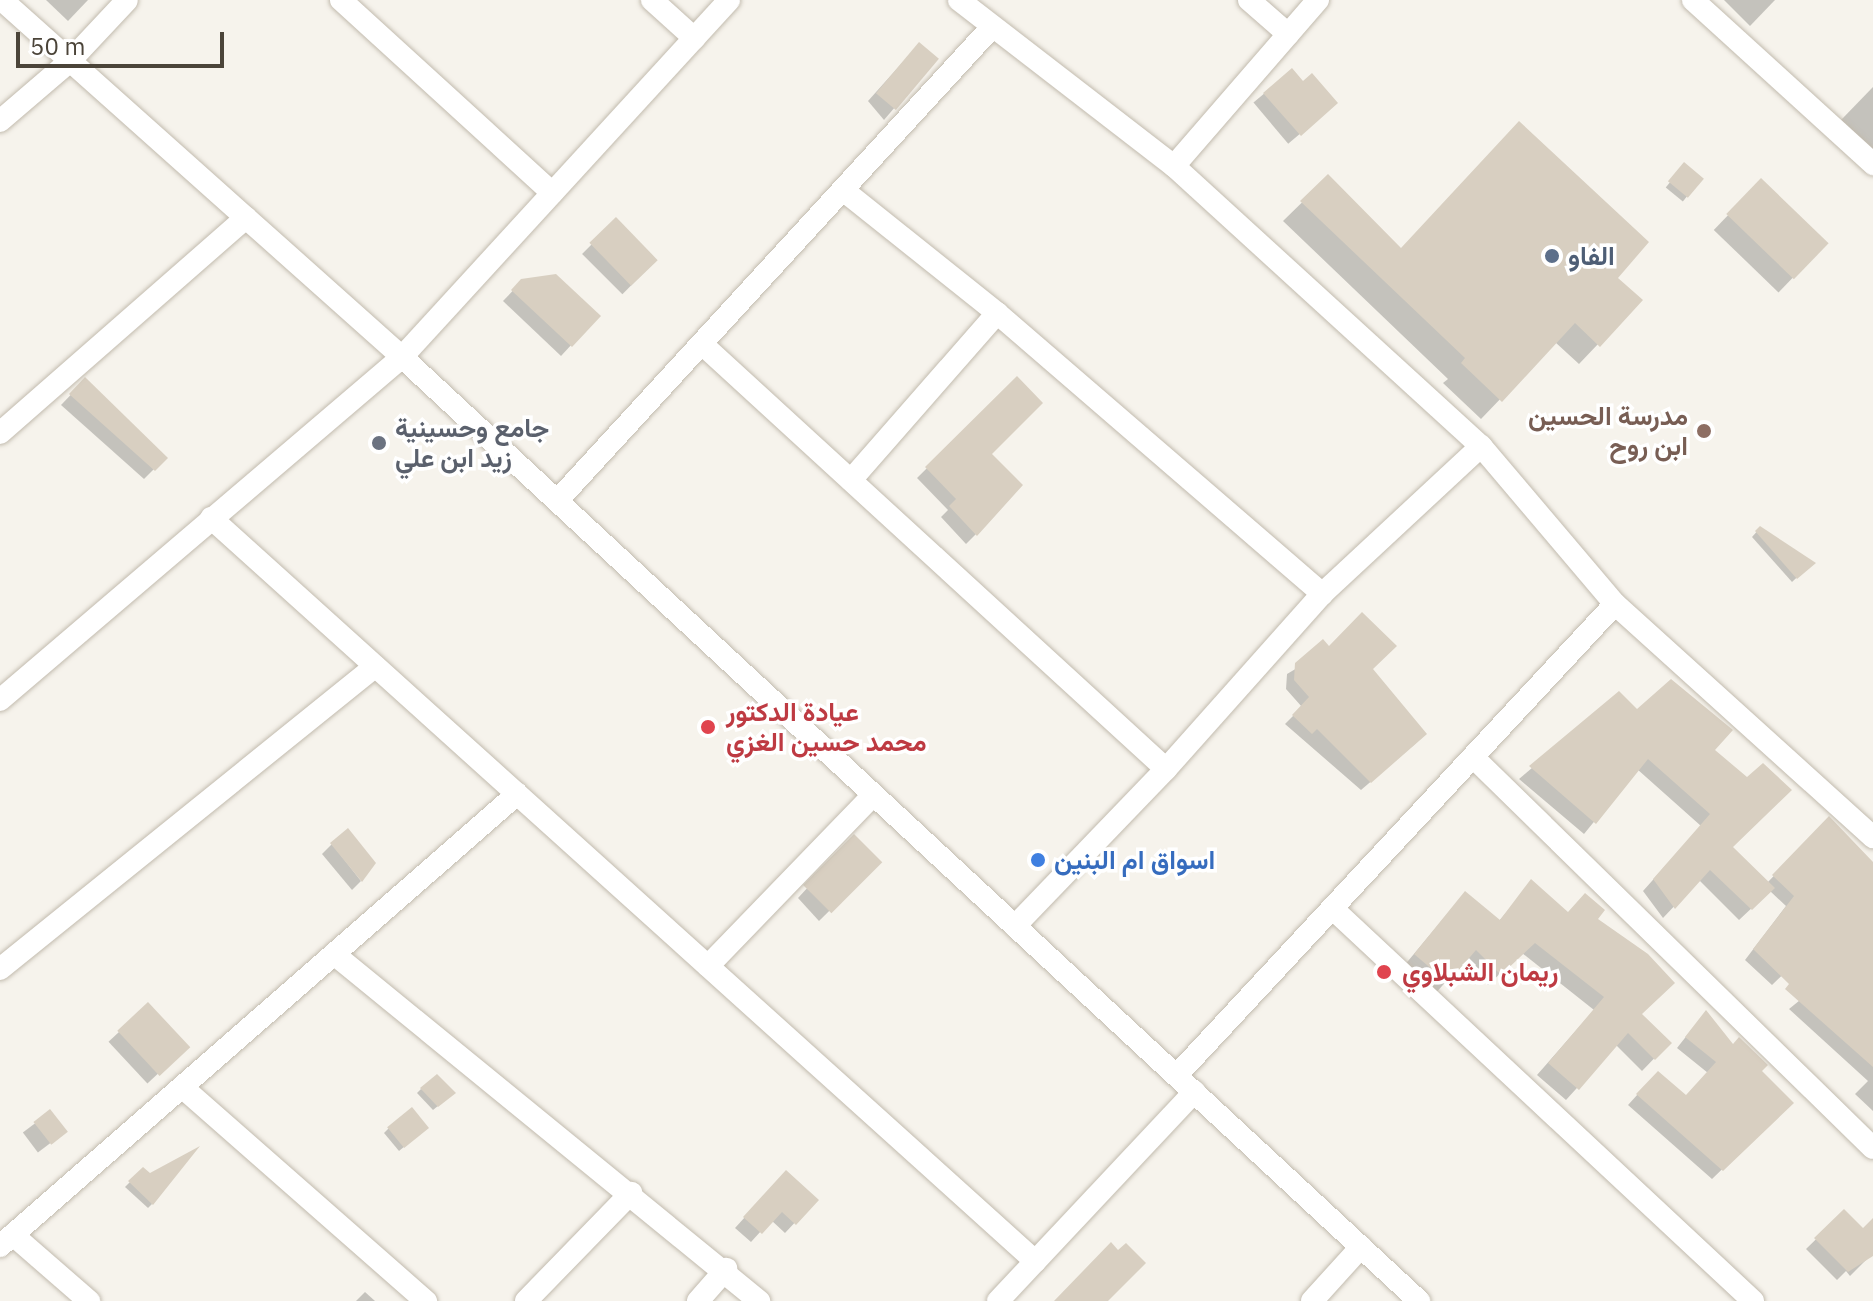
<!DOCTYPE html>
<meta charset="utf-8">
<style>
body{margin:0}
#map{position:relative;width:1873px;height:1301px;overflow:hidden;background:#f6f3ec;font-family:"IBM Plex Sans",Vazirmatn,sans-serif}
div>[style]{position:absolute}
.shadow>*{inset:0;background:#0003;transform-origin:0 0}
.building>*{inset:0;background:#d8cfc1;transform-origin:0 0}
.roads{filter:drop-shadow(0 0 2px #c2bbae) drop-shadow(0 0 2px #c2bbae)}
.street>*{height:22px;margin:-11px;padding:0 11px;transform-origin:11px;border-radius:11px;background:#fff}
.dots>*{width:22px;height:22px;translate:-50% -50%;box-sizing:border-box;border:4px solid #fff;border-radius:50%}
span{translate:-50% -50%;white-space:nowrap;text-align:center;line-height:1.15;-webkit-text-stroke:7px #fff;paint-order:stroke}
.service-label{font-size:26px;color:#4e5e75;font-weight:700}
.left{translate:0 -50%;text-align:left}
.education-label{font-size:26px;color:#785e54;font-weight:700}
.right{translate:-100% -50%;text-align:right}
.worship-label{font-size:26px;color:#5b616d;font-weight:700}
.health-label{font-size:26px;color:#be3a42;font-weight:700}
.shop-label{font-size:26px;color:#366cbe;font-weight:700}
.scale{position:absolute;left:16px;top:32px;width:208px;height:36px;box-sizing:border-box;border:4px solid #4b4439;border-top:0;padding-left:10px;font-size:24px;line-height:28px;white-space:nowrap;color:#4b4439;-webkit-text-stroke:6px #fff;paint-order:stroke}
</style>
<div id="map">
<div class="shadow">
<div style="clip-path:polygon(46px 0,88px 0,68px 21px)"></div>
<div style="clip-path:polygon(1724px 0,1775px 0,1750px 26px)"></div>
<div style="clip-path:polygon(911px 53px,936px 59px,884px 120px,868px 101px)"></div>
<div style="left:1291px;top:71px;width:54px;height:49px;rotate:50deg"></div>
<div style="clip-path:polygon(1873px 87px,1873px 151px,1841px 120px)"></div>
<div style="left:1684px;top:165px;width:22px;height:29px;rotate:39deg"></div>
<div style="clip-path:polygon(1328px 177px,1400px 250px,1616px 278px,1640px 300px,1579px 364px,1555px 342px,1481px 419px,1443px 383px,1448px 379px,1283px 221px)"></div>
<div style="left:1761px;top:181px;width:90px;height:68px;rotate:44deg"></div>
<div style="left:616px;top:220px;width:57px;height:48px;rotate:45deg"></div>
<div style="clip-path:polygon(522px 281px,598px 316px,561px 356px,503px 301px)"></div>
<div style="clip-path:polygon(1017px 379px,990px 452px,976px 534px,966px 544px,941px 517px,948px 510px,917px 478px)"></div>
<div style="clip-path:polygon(85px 380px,165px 458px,144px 479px,61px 405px)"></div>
<div style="clip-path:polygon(1760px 528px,1812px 563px,1792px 582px,1752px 537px)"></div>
<div style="clip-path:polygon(1329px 649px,1371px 669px,1416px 743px,1361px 790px,1285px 724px,1302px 707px,1286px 689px,1287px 674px)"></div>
<div style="clip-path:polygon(1619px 694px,1637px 712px,1712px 750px,1730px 847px,1767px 883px,1829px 819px,1873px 864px,1873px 888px,1772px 985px,1745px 960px,1786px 906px,1770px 891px,1739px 920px,1699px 880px,1663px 918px,1643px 891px,1701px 826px,1637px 769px,1584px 834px,1519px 779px)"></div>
<div style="clip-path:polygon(332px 844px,361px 881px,352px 890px,322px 854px)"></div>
<div style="clip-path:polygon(845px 847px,879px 862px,819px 921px,798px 898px)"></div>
<div style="clip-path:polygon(1532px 882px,1567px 914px,1595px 919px,1639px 1014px,1669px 1043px,1642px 1071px,1616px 1045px,1566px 1100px,1537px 1075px,1594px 1010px,1522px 953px,1488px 985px,1464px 961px,1435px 994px,1403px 967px,1454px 906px,1499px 921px)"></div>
<div style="clip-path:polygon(1873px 941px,1873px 1111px,1855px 1094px,1868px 1081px,1789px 1009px)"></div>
<div style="left:148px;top:1005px;width:57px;height:54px;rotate:47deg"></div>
<div style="clip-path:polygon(1692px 1029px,1733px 1047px,1791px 1103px,1712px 1179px,1628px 1105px,1648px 1083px,1685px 1097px,1708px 1073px,1677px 1048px)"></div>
<div style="clip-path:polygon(421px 1089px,449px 1097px,433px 1110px,417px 1093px)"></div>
<div style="left:50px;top:1112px;width:25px;height:34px;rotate:53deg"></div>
<div style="clip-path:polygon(389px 1128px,422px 1132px,399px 1151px,384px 1133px)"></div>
<div style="clip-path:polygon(143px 1169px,152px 1204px,148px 1208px,125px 1187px)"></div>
<div style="clip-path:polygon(776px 1183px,816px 1200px,785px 1233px,771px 1220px,751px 1242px,735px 1228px)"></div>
<div style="clip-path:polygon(1844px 1212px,1863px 1231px,1873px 1228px,1873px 1253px,1850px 1276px,1846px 1271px,1837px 1280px,1806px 1249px)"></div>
<div style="clip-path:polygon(365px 1292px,375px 1301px,356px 1301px)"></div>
</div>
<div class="building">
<div style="left:919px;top:42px;width:26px;height:67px;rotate:40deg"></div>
<div style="clip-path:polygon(1292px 68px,1303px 81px,1312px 73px,1338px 103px,1301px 136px,1263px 93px)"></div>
<div style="clip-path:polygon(1519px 121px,1649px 242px,1618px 278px,1643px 300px,1600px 347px,1575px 323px,1502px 402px,1461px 363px,1465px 358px,1300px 201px,1328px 174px,1401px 248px)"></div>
<div style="left:1684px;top:162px;width:26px;height:25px;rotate:40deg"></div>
<div style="left:1761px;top:178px;width:94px;height:50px;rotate:44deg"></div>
<div style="left:616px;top:217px;width:60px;height:37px;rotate:46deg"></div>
<div style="clip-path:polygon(556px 274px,601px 316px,572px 347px,511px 290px,521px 279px)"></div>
<div style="clip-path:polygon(1017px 376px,1043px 403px,992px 454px,1023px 485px,977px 536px,949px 506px,956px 499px,925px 467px)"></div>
<div style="clip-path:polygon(85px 377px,168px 458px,155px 471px,69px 394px)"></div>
<div style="clip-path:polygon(1760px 526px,1816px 563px,1797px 579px,1755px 531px)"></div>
<div style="clip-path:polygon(1362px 612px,1397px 646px,1373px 669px,1427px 734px,1371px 783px,1317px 729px,1312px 734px,1292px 715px,1309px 697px,1294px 680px,1295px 663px,1323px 639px,1329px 646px)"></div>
<div style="clip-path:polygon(1671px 679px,1733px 730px,1715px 750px,1747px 777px,1763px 763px,1792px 790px,1733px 847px,1775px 888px,1752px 910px,1710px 870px,1675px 909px,1653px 879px,1710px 814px,1648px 759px,1596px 824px,1529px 766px,1619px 691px,1637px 709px)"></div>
<div style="clip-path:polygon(1829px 816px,1873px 862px,1873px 1067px,1785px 989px,1789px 984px,1753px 949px,1794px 896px,1772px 875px)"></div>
<div style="clip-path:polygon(348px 828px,376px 863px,362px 882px,330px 843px)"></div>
<div style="left:854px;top:834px;width:40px;height:72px;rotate:45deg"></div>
<div style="clip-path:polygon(1531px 879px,1568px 912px,1585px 893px,1605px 910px,1598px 919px,1648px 954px,1675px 983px,1642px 1014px,1672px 1043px,1655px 1060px,1628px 1033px,1579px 1090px,1548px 1063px,1604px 997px,1535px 943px,1501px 975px,1476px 950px,1448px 983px,1414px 954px,1465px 891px,1500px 920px)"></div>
<div style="left:148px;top:1002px;width:62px;height:42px;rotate:47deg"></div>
<div style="clip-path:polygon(1706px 1010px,1733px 1044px,1739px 1037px,1768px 1065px,1762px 1071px,1794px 1103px,1723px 1171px,1636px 1094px,1658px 1071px,1686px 1095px,1716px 1062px,1685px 1037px)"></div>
<div style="clip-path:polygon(437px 1074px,456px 1093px,438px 1107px,420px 1088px)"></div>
<div style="left:412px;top:1107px;width:27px;height:32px;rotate:51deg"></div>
<div style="left:50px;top:1109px;width:29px;height:21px;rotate:52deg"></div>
<div style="clip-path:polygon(200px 1146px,153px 1205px,128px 1181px,143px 1167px,150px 1173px)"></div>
<div style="clip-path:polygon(786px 1170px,819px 1200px,796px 1225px,782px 1212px,762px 1234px,743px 1217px)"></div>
<div style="clip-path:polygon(1844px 1209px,1863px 1228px,1873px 1218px,1873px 1256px,1848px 1272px,1814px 1238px)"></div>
<div style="clip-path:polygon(1111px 1242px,1118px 1250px,1126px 1243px,1146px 1263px,1108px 1301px,1054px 1301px)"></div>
</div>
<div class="roads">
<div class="street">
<div style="left:2px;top:0;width:536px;rotate:41.75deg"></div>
<div style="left:402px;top:357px;width:1388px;rotate:42.87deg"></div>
<div style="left:341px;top:0;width:286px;rotate:42.4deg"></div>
<div style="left:652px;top:0;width:57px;rotate:42.1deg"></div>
<div style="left:959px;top:0;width:272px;rotate:37.7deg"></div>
<div style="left:1174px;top:166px;width:416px;rotate:42.4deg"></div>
<div style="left:1481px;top:446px;width:207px;rotate:49.7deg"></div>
<div style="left:1615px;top:604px;width:348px;rotate:42.1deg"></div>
<div style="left:1249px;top:0;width:52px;rotate:41.1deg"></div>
<div style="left:1693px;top:0;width:244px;rotate:42.3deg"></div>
<div style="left:0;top:121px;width:92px;rotate:-40.6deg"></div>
<div style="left:70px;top:61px;width:83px;rotate:-46.9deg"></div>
<div style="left:1174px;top:166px;width:220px;rotate:-49.1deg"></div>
<div style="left:843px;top:190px;width:197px;rotate:38.6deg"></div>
<div style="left:997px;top:313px;width:430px;rotate:40.8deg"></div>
<div style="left:702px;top:344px;width:629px;rotate:42.49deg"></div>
<div style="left:0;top:433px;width:327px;rotate:-41.2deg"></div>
<div style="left:851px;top:480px;width:222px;rotate:-48.8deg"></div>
<div style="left:557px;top:501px;width:643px;rotate:-47.46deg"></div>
<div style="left:211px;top:518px;width:1110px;rotate:42.04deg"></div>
<div style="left:0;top:700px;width:528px;rotate:-40.47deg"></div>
<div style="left:402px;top:357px;width:484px;rotate:-47.5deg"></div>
<div style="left:1473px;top:757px;width:559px;rotate:44.35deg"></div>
<div style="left:1332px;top:908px;width:576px;rotate:43.03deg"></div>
<div style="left:1015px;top:926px;width:218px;rotate:-46.1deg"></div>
<div style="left:1166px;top:769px;width:234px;rotate:-48.3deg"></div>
<div style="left:1322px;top:594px;width:217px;rotate:-42.9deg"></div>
<div style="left:334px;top:954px;width:549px;rotate:39.23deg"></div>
<div style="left:708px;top:966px;width:238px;rotate:-46deg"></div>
<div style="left:0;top:969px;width:482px;rotate:-38.9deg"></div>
<div style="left:1177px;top:1075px;width:643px;rotate:-47.08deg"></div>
<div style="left:182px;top:1087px;width:325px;rotate:41.3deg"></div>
<div style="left:13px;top:1235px;width:101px;rotate:41deg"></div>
<div style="left:0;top:1246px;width:687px;rotate:-41.16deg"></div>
<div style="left:526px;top:1301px;width:151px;rotate:-45.8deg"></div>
<div style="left:698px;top:1301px;width:43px;rotate:-48.8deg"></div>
<div style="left:998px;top:1301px;width:287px;rotate:-46.8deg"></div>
<div style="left:1312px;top:1301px;width:73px;rotate:-47.8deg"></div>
</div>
</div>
<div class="dots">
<div style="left:1552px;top:256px;background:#5c6f8a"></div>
<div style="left:1704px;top:431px;background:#8d6e63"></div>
<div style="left:379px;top:443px;background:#6b7280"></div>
<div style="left:708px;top:727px;background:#e0444e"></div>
<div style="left:1038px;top:860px;background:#3f7fe0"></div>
<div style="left:1384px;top:972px;background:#e0444e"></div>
</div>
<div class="service-label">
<span class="left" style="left:1568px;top:256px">الفاو</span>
</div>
<div class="education-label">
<span class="right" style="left:1688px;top:431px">مدرسة الحسين<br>ابن روح</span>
</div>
<div class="worship-label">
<span class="left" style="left:395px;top:443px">جامع وحسينية<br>زيد ابن علي</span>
</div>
<div class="health-label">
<span class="left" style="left:726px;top:727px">عيادة الدكتور<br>محمد حسين الغزي</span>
<span class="left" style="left:1402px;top:972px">ريمان الشبلاوي</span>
</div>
<div class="shop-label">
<span class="left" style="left:1054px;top:860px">اسواق ام البنين</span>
</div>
<div class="scale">50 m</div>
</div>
